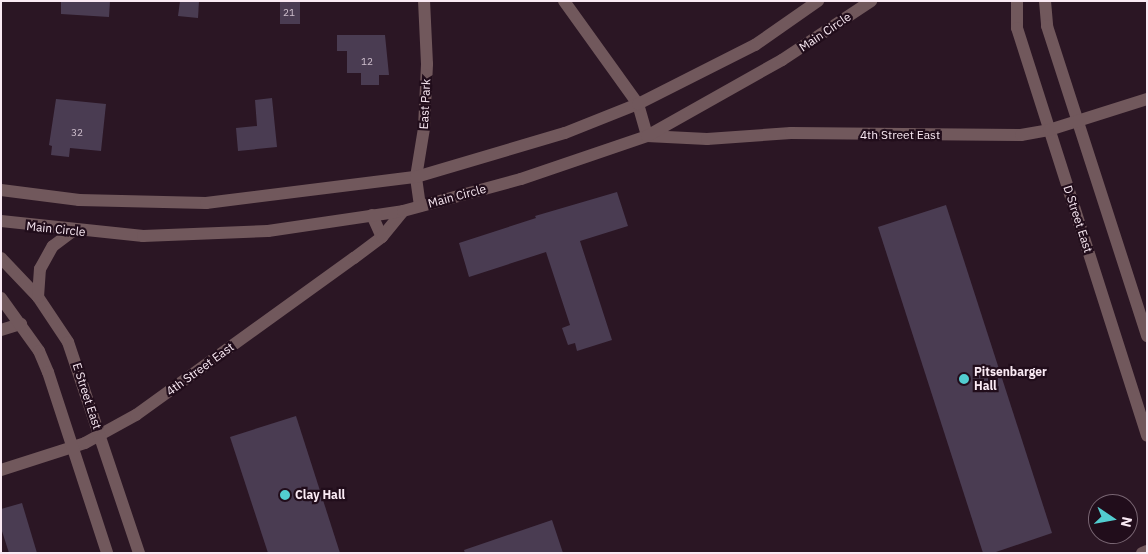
<!DOCTYPE html>
<style>
body{margin:0}
#map{position:relative;width:1148px;height:554px;overflow:hidden;background:#2b1624;font-family:"IBM Plex Sans",sans-serif}
div>[style]{position:absolute}
.building>*{inset:0;background:#4a3c52;transform-origin:0 0}
.minor>*{height:12px;margin:-6px;padding:0 6px;transform-origin:6px;border-radius:6px;background:#71585c}
.tertiary>*{height:12px;margin:-6px;padding:0 6px;transform-origin:6px;border-radius:6px;background:#71585c}
.dots>*{width:14px;height:14px;translate:-50% -50%;box-sizing:border-box;border:2px solid #210d1b;border-radius:50%}
span{translate:-50% -50%;white-space:nowrap;text-align:center;line-height:1.15;-webkit-text-stroke:4.5px #210d1b;paint-order:stroke}
.number-label{font-size:10px;color:#cebecc}
.number-label span{-webkit-text-stroke-width:0}
.street-label{font-size:12px;color:#faeaf4}
.poi-label{font-size:12px;color:#faeaf4;font-weight:700}
.left{translate:0 -50%;text-align:left}
.frame{position:absolute;inset:0;border:2px solid #faeaf4;pointer-events:none}
.north{position:absolute;left:1088px;top:494px;width:50px;height:50px;box-sizing:border-box;background:#210d1b;border:1px solid #786572;border-radius:50%;rotate:102deg;font-size:14px;font-weight:700;line-height:20px;text-align:center;color:#faeaf4}
.north::after{content:'';display:block;margin:auto;width:18px;height:22px;background:#52cdd0;clip-path:polygon(50% 0,100% 100%,50% 72%,0 100%)}
</style>
<div id="map">
<div class="building">
<div style="clip-path:polygon(61px 1px,110px 1px,109px 17px,61px 14px)"></div>
<div style="clip-path:polygon(180px 1px,199px 1px,198px 18px,178px 16px)"></div>
<div style="left:280px;top:1px;width:20px;height:23px"></div>
<div style="clip-path:polygon(337px 35px,385px 35px,389px 75px,379px 75px,379px 85px,361px 85px,361px 73px,347px 73px,347px 51px,337px 51px)"></div>
<div style="clip-path:polygon(272px 98px,277px 147px,238px 151px,236px 128px,257px 126px,255px 100px)"></div>
<div style="clip-path:polygon(56px 99px,106px 104px,101px 151px,70px 148px,69px 157px,51px 155px,52px 146px,49px 145px)"></div>
<div style="clip-path:polygon(617px 192px,628px 226px,580px 241px,612px 340px,577px 351px,575px 343px,568px 345px,562px 328px,570px 325px,546px 252px,469px 277px,459px 243px,536px 218px,535px 216px)"></div>
<div style="clip-path:polygon(946px 205px,1052px 533px,993px 553px,983px 553px,878px 227px)"></div>
<div style="clip-path:polygon(296px 416px,340px 553px,268px 553px,230px 437px)"></div>
<div style="clip-path:polygon(22px 503px,37px 553px,9px 553px,1px 528px,1px 509px)"></div>
<div style="clip-path:polygon(552px 520px,563px 553px,465px 553px,464px 550px)"></div>
</div>
<div class="minor">
<div style="left:564px;top:1px;width:127px;rotate:54.3deg"></div>
<div style="left:638px;top:104px;width:33px;rotate:74deg"></div>
<div style="left:420px;top:206px;width:29px;rotate:-98deg"></div>
<div style="left:416px;top:177px;width:50px;rotate:-80.7deg"></div>
<div style="left:424px;top:128px;width:64px;rotate:-87.3deg"></div>
<div style="left:427px;top:64px;width:63px;rotate:-92.7deg"></div>
<div style="left:372px;top:215px;width:24px;rotate:66deg"></div>
<div style="left:1px;top:330px;width:21px;rotate:-17deg"></div>
<div style="left:1px;top:470px;width:88px;rotate:-17.8deg"></div>
<div style="left:85px;top:443px;width:58px;rotate:-28.8deg"></div>
<div style="left:136px;top:415px;width:269px;rotate:-35.8deg"></div>
<div style="left:354px;top:258px;width:35px;rotate:-37deg"></div>
<div style="left:382px;top:237px;width:33px;rotate:-51deg"></div>
</div>
<div class="tertiary">
<div style="left:1017px;top:1px;width:27px;rotate:90deg"></div>
<div style="left:1017px;top:28px;width:428px;rotate:72.3deg"></div>
<div style="left:1045px;top:1px;width:25px;rotate:85deg"></div>
<div style="left:1047px;top:26px;width:326px;rotate:72.1deg"></div>
<div style="left:647px;top:136px;width:60px;rotate:2.9deg"></div>
<div style="left:707px;top:139px;width:84px;rotate:-4.1deg"></div>
<div style="left:791px;top:133px;width:230px;rotate:0.5deg"></div>
<div style="left:1021px;top:135px;width:28px;rotate:-10deg"></div>
<div style="left:1049px;top:130px;width:103px;rotate:-17.6deg"></div>
<div style="left:1px;top:190px;width:79px;rotate:7.3deg"></div>
<div style="left:79px;top:200px;width:127px;rotate:1.4deg"></div>
<div style="left:206px;top:203px;width:212px;rotate:-7.1deg"></div>
<div style="left:416px;top:177px;width:155px;rotate:-16.5deg"></div>
<div style="left:565px;top:133px;width:79px;rotate:-21.7deg"></div>
<div style="left:638px;top:104px;width:131px;rotate:-26.8deg"></div>
<div style="left:755px;top:45px;width:77px;rotate:-34.9deg"></div>
<div style="left:1px;top:221px;width:143px;rotate:6deg"></div>
<div style="left:143px;top:236px;width:125px;rotate:-2.3deg"></div>
<div style="left:268px;top:231px;width:136px;rotate:-8.4deg"></div>
<div style="left:403px;top:211px;width:122px;rotate:-15.2deg"></div>
<div style="left:521px;top:179px;width:133px;rotate:-18.8deg"></div>
<div style="left:647px;top:136px;width:155px;rotate:-29.4deg"></div>
<div style="left:782px;top:60px;width:107px;rotate:-33.5deg"></div>
<div style="left:1px;top:258px;width:54px;rotate:46.5deg"></div>
<div style="left:38px;top:297px;width:54px;rotate:56.3deg"></div>
<div style="left:68px;top:342px;width:223px;rotate:71.4deg"></div>
<div style="left:38px;top:297px;width:28px;rotate:-86deg"></div>
<div style="left:40px;top:269px;width:26px;rotate:-61deg"></div>
<div style="left:53px;top:246px;width:25px;rotate:-37deg"></div>
<div style="left:1px;top:298px;width:65px;rotate:54.4deg"></div>
<div style="left:39px;top:351px;width:23px;rotate:67deg"></div>
<div style="left:48px;top:372px;width:190px;rotate:71.9deg"></div>
<div style="left:1142px;top:553px;width:5px;rotate:-22deg"></div>
</div>
<div class="dots">
<div style="left:964px;top:379px;background:#52cdd0"></div>
<div style="left:285px;top:495px;background:#52cdd0"></div>
</div>
<div class="number-label">
<span style="left:289px;top:13px">21</span>
<span style="left:367px;top:62px">12</span>
<span style="left:77px;top:133px">32</span>
</div>
<div class="street-label">
<span style="left:825px;top:32px;rotate:-34deg">Main Circle</span>
<span style="left:425px;top:104px;rotate:-87deg">East Park</span>
<span style="left:900px;top:135px">4th Street East</span>
<span style="left:457px;top:196px;rotate:-15deg">Main Circle</span>
<span style="left:1078px;top:219px;rotate:72deg">D Street East</span>
<span style="left:56px;top:229px;rotate:6deg">Main Circle</span>
<span style="left:200px;top:369px;rotate:-36deg">4th Street East</span>
<span style="left:87px;top:396px;rotate:72deg">E Street East</span>
</div>
<div class="poi-label">
<span class="left" style="left:974px;top:379px">Pitsenbarger<br>Hall</span>
<span class="left" style="left:295px;top:495px">Clay Hall</span>
</div>
<div class="frame"></div>
<div class="north">N</div>
</div>
